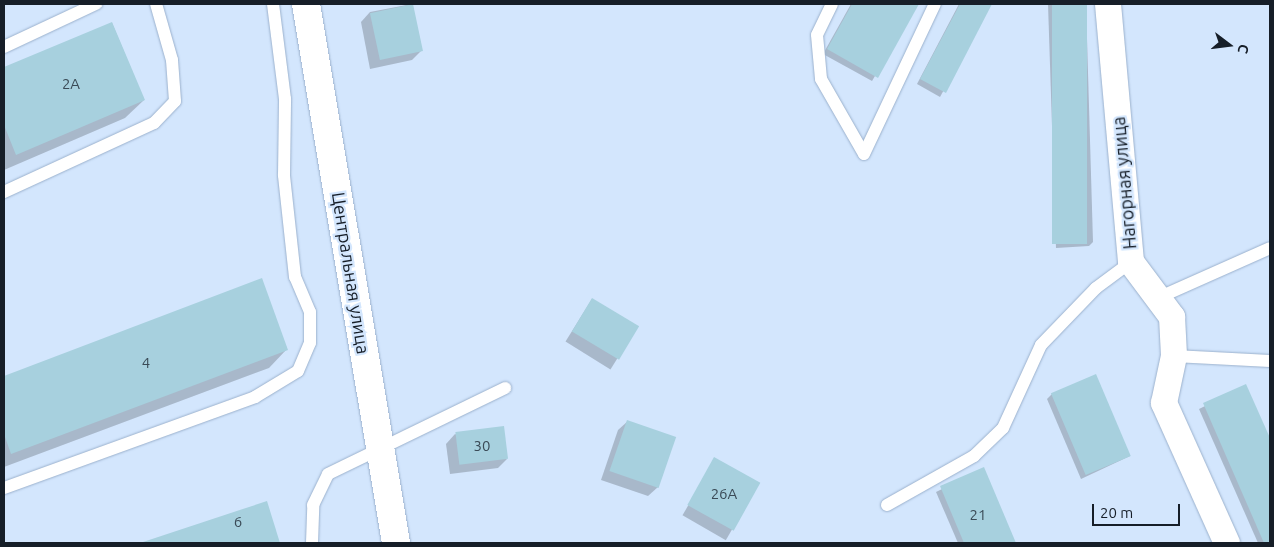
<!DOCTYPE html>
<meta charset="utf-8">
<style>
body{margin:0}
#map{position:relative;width:1274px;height:547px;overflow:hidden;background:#d3e6fd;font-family:Ubuntu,sans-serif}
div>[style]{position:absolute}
.shadow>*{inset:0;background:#0003;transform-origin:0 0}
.building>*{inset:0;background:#a7d0de;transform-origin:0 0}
.roads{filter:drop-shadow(0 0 1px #9bb1cd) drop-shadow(0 0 1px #9bb1cd)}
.lane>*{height:12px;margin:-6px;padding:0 6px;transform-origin:6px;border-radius:6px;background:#fff}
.street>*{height:26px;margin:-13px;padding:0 13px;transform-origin:13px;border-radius:13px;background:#fff}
.secondary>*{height:28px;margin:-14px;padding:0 14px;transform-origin:14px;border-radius:14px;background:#fff}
span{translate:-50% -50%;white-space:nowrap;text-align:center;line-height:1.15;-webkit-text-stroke:4.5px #d3e6fd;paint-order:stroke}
.number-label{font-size:15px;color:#3a4a56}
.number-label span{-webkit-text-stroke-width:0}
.street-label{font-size:18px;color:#161e28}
.frame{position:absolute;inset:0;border:5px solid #161e28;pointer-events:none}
.north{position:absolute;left:1204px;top:20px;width:50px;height:50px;-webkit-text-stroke:4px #d3e6fd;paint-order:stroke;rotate:105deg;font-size:14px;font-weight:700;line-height:20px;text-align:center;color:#161e28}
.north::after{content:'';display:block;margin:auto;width:18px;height:22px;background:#161e28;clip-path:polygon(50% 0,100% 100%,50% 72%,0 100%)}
.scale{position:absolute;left:1092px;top:504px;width:88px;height:22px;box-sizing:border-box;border:2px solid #161e28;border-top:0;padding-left:6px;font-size:15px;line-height:18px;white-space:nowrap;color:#161e28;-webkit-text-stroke:4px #d3e6fd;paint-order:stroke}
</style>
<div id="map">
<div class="shadow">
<div style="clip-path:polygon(412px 4px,421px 51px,412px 60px,370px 69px,361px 22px,370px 12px)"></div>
<div style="clip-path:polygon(851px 4px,918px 4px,872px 81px,823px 54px)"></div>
<div style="clip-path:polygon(959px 4px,991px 4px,940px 97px,917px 84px)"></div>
<div style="clip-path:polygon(1048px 4px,1086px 4px,1093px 242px,1089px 246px,1056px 248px)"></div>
<div style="clip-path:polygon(112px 23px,144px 100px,125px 118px,4px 170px,4px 68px)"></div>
<div style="clip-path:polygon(261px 280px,287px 349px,269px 368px,4px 467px,4px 377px)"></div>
<div style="left:592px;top:299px;width:53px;height:50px;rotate:32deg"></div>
<div style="clip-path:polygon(1246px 386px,1270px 441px,1270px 543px,1258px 543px,1199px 409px)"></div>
<div style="clip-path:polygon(1052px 394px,1130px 456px,1081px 479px,1047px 399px)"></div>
<div style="clip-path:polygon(628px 421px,658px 487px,648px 496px,601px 480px,618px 430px)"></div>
<div style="clip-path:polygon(455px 434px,507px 459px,498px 468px,450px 474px,446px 444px)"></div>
<div style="left:715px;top:459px;width:50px;height:65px;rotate:30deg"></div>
<div style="clip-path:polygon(983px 469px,1015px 543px,958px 543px,936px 492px)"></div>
<div style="clip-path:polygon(266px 503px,279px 543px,143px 543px)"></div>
</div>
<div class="building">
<div style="left:413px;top:4px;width:48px;height:44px;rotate:78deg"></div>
<div style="clip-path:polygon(852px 4px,919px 4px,878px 78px,827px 49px)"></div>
<div style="clip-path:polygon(960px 4px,992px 4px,946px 93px,920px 79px)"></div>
<div style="left:1052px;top:4px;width:35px;height:240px"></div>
<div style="clip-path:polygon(112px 22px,145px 100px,16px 155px,4px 125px,4px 67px)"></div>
<div style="clip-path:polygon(262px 278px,288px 350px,11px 454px,4px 434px,4px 376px)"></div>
<div style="left:592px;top:298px;width:55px;height:39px;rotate:31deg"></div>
<div style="left:1096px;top:374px;width:89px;height:49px;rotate:67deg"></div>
<div style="clip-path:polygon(1246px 384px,1270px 438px,1270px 543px,1264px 543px,1203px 403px)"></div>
<div style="left:627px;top:420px;width:52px;height:54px;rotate:19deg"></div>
<div style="left:504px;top:426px;width:33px;height:49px;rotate:83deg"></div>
<div style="left:714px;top:457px;width:53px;height:55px;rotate:29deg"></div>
<div style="clip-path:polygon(984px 467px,1016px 543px,964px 543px,940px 486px)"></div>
<div style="clip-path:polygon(267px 501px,280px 543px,140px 543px)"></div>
</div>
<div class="roads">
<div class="lane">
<div style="left:832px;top:4px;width:34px;rotate:116deg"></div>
<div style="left:817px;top:35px;width:44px;rotate:84.8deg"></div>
<div style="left:821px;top:79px;width:86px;rotate:60.2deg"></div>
<div style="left:4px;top:47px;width:102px;rotate:-25.1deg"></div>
<div style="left:864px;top:154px;width:166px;rotate:-64.7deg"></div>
<div style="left:4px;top:192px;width:165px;rotate:-24.7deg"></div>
<div style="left:154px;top:123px;width:30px;rotate:-46deg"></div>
<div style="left:175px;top:101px;width:41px;rotate:-94.2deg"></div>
<div style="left:172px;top:60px;width:58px;rotate:-105.9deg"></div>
<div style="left:1160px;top:297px;width:120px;rotate:-24deg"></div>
<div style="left:1174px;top:356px;width:96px;rotate:3deg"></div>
<div style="left:4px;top:488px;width:267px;rotate:-19.9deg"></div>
<div style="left:255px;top:397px;width:50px;rotate:-31.2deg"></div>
<div style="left:298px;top:371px;width:30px;rotate:-67deg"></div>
<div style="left:310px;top:343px;width:31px;rotate:-90deg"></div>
<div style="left:310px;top:312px;width:38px;rotate:-113deg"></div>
<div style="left:295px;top:277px;width:103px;rotate:-96.2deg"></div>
<div style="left:284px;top:175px;width:76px;rotate:-89.2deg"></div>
<div style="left:285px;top:99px;width:96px;rotate:-97.2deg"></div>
<div style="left:887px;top:505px;width:100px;rotate:-29.4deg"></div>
<div style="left:974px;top:456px;width:40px;rotate:-44deg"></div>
<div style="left:1003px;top:428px;width:91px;rotate:-65.4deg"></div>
<div style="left:1041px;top:345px;width:79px;rotate:-46deg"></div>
<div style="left:1096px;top:288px;width:44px;rotate:-36.6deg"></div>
<div style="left:312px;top:543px;width:38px;rotate:-88deg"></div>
<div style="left:313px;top:505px;width:34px;rotate:-64deg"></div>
<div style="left:328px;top:474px;width:197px;rotate:-25.9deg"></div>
</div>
<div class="street">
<div style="left:1108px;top:4px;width:259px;rotate:84.9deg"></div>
<div style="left:1131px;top:262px;width:69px;rotate:53.3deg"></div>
<div style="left:1172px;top:317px;width:39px;rotate:87deg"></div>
<div style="left:1174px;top:356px;width:48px;rotate:102deg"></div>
<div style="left:1164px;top:403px;width:154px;rotate:65.8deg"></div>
</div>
<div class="secondary">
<div style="left:306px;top:4px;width:546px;rotate:80.52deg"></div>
</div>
</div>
<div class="number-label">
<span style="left:71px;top:84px">2А</span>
<span style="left:146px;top:363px">4</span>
<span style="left:482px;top:446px">30</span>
<span style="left:724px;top:494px">26А</span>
<span style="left:978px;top:515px">21</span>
<span style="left:238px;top:522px">6</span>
</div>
<div class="street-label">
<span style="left:1124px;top:183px;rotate:-95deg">Нагорная улица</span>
<span style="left:351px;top:273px;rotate:81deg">Центральная улица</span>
</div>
<div class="frame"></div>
<div class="north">С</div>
<div class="scale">20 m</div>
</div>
